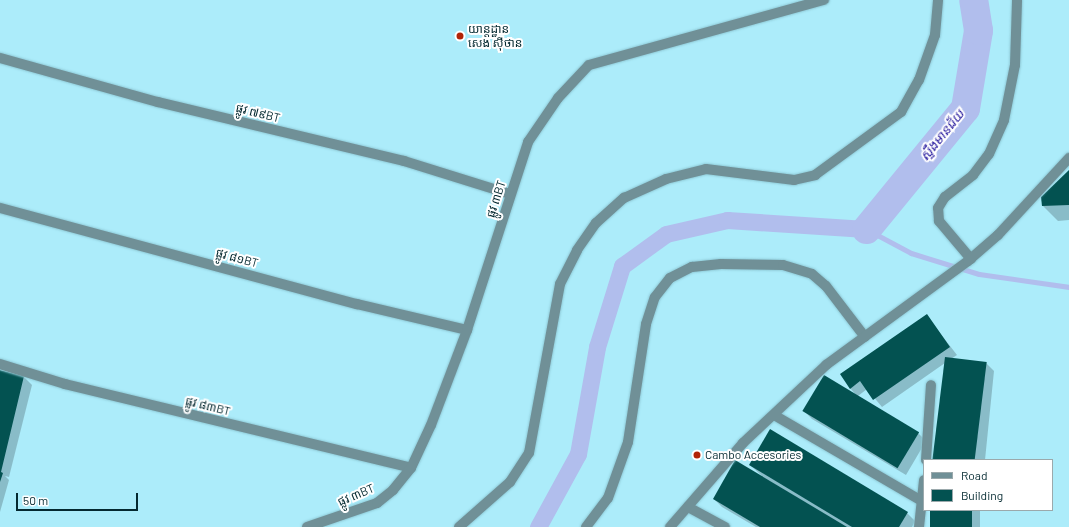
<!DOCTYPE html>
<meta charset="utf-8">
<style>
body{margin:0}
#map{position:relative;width:1069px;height:527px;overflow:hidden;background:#acecfa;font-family:Barlow,"Noto Sans Khmer",sans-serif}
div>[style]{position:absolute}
.shadow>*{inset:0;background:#0003;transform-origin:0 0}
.stream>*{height:5px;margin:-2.5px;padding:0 2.5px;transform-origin:2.5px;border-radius:2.5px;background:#b1beed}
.canal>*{height:17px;margin:-8.5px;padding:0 8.5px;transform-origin:8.5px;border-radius:8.5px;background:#b1beed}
.river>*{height:29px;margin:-14.5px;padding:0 14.5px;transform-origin:14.5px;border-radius:14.5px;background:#b1beed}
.building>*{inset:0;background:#035251;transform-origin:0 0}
.roads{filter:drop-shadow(0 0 1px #8ec9d6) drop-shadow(0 0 1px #8ec9d6)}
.minor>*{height:10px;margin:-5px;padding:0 5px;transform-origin:5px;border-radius:5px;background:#709097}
.dots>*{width:11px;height:11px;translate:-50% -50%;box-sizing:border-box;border:2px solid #fff;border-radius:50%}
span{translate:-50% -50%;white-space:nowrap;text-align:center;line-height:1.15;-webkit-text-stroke:4px #fff;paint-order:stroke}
.poi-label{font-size:12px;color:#042930}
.left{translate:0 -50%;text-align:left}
.street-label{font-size:12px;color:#042930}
.water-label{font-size:13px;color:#21149b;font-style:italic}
.legend{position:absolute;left:923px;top:459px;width:130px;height:52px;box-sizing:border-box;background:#fff;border:1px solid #9ba9ac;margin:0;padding:5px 7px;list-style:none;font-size:12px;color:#042930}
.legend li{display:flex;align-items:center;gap:8px;height:20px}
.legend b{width:20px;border:1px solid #9ba9ac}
.scale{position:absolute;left:16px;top:493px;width:122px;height:18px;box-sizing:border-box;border:2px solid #042930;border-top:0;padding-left:5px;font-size:12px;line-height:14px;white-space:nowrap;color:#042930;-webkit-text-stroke:3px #fff;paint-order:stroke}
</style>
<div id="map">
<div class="shadow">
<div style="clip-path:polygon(1069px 171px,1069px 220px,1058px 221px,1043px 206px,1043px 197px)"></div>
<div style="clip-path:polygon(926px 315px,957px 355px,951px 359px,986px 363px,994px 371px,985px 460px,936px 460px,945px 363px,882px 407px,867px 389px,858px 396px,918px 433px,926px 441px,906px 475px,812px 419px,804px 411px,857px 396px,850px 388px)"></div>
<div style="clip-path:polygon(0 371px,24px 377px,32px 385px,9px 477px,5px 476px,9px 480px,0 512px)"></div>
<div style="clip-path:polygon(771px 431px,907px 513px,915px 521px,912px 527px,756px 527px,722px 507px,714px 499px,762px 476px,750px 465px)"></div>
<div style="left:931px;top:510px;width:49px;height:17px"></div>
</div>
<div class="stream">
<div style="left:866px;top:229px;width:51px;rotate:28.1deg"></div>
<div style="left:911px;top:253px;width:71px;rotate:17.2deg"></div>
<div style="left:979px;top:274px;width:91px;rotate:8.2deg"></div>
</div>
<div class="canal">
<div style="left:538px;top:527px;width:83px;rotate:-61.3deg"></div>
<div style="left:578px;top:454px;width:109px;rotate:-79.9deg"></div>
<div style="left:597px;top:347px;width:85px;rotate:-72.8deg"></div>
<div style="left:622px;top:266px;width:54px;rotate:-36deg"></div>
<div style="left:666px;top:234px;width:63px;rotate:-12.9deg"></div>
<div style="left:727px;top:220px;width:139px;rotate:3.7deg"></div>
</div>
<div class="river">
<div style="left:866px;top:229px;width:156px;rotate:-50.7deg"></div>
<div style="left:965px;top:108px;width:79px;rotate:-80.5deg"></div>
<div style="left:978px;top:30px;width:30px;rotate:-99deg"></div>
</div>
<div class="building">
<div style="clip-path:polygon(1069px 170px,1069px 205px,1042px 206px,1041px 197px)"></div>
<div style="clip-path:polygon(927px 314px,950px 347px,873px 400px,860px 381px,850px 389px,840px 374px)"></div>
<div style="left:945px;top:357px;width:42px;height:103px;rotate:7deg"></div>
<div style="clip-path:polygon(0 370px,24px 376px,1px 472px,3px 473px,0 482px)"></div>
<div style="left:824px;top:375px;width:111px;height:42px;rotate:31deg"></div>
<div style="clip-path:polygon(770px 429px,908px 512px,899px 527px,852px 527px,749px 465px)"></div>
<div style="clip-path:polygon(735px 460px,847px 527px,760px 527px,713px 499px)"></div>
<div style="left:930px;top:510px;width:42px;height:17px"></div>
</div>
<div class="roads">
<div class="minor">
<div style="left:0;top:58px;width:164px;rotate:15.6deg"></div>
<div style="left:158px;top:102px;width:253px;rotate:13.5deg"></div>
<div style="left:404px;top:161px;width:111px;rotate:17.3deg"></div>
<div style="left:0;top:208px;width:370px;rotate:15.1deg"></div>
<div style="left:357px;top:304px;width:113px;rotate:13.3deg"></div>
<div style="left:971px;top:259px;width:50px;rotate:-130.1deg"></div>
<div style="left:939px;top:221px;width:13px;rotate:-94deg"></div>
<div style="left:938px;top:208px;width:13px;rotate:-58deg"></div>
<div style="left:945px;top:197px;width:36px;rotate:-38deg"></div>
<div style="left:973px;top:175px;width:26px;rotate:-53deg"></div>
<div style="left:989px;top:154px;width:37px;rotate:-66deg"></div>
<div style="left:1004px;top:120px;width:56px;rotate:-78.7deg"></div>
<div style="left:1015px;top:65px;width:65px;rotate:-88.2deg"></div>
<div style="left:0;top:364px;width:68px;rotate:17.1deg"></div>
<div style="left:65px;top:384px;width:356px;rotate:13.6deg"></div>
<div style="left:774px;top:415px;width:171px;rotate:30.2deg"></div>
<div style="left:926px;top:460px;width:75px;rotate:-86.2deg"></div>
<div style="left:688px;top:507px;width:42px;rotate:28.4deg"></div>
<div style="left:307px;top:527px;width:74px;rotate:-18.9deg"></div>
<div style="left:377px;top:503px;width:21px;rotate:-39deg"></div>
<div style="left:393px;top:490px;width:28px;rotate:-51deg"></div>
<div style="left:411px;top:468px;width:47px;rotate:-65.1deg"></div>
<div style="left:431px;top:425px;width:102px;rotate:-69.2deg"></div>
<div style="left:467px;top:330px;width:198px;rotate:-72deg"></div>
<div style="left:528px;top:142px;width:53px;rotate:-55.7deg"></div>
<div style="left:558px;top:98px;width:45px;rotate:-46.8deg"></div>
<div style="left:589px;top:65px;width:244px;rotate:-15.5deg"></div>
<div style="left:459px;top:527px;width:68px;rotate:-41.4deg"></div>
<div style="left:510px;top:482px;width:35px;rotate:-57deg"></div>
<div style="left:529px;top:453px;width:172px;rotate:-79.6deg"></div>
<div style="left:560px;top:284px;width:38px;rotate:-63deg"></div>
<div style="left:577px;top:250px;width:33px;rotate:-55deg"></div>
<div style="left:596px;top:223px;width:38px;rotate:-42deg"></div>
<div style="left:624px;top:198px;width:46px;rotate:-24.3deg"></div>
<div style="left:666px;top:179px;width:41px;rotate:-14deg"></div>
<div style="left:706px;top:169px;width:89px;rotate:7.1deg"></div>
<div style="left:794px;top:180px;width:22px;rotate:-13deg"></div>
<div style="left:815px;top:175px;width:107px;rotate:-36.2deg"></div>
<div style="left:901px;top:112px;width:37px;rotate:-61deg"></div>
<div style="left:919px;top:80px;width:48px;rotate:-70.4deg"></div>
<div style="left:935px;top:35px;width:35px;rotate:-85deg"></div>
<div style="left:586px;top:527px;width:36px;rotate:-53deg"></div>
<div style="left:608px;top:498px;width:59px;rotate:-70.3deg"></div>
<div style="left:628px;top:442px;width:119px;rotate:-81.3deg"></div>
<div style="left:646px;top:324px;width:28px;rotate:-72deg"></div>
<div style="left:655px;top:297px;width:24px;rotate:-52deg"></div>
<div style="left:670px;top:278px;width:25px;rotate:-27deg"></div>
<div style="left:692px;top:267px;width:29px;rotate:-6deg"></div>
<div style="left:721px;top:264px;width:62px;rotate:0.9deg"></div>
<div style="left:783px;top:265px;width:30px;rotate:17deg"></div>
<div style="left:812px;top:274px;width:18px;rotate:41deg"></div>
<div style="left:826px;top:286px;width:64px;rotate:52.6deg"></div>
<div style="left:670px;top:527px;width:111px;rotate:-49deg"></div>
<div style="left:743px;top:443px;width:114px;rotate:-43.2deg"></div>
<div style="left:826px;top:365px;width:176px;rotate:-36.2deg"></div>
<div style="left:968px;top:261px;width:40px;rotate:-41deg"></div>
<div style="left:998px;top:235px;width:105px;rotate:-47.3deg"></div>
<div style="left:919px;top:527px;width:47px;rotate:-83.9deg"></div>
</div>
</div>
<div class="dots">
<div style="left:460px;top:36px;background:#b12407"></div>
<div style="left:697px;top:455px;background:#b12407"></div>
</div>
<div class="poi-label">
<span class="left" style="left:468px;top:36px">យាន្ដដ្ឋាន<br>សេង ស៊ីថាន</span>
<span class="left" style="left:705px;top:455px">Cambo Accesories</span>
</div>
<div class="street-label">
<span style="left:258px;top:113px;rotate:14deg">ផ្លូវ ៧៩BT</span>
<span style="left:496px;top:199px;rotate:-72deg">ផ្លូវ ៣BT</span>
<span style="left:237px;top:258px;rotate:15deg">ផ្លូវ ៨១BT</span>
<span style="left:208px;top:406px;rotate:14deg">ផ្លូវ ៨៣BT</span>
<span style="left:356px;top:495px;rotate:-23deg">ផ្លូវ ៣BT</span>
</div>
<div class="water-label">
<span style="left:942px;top:135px;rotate:-51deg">ស្ទឹងមានជ័យ</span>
</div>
<ul class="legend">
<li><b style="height:5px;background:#709097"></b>Road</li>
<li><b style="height:11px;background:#035251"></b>Building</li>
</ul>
<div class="scale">50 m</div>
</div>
